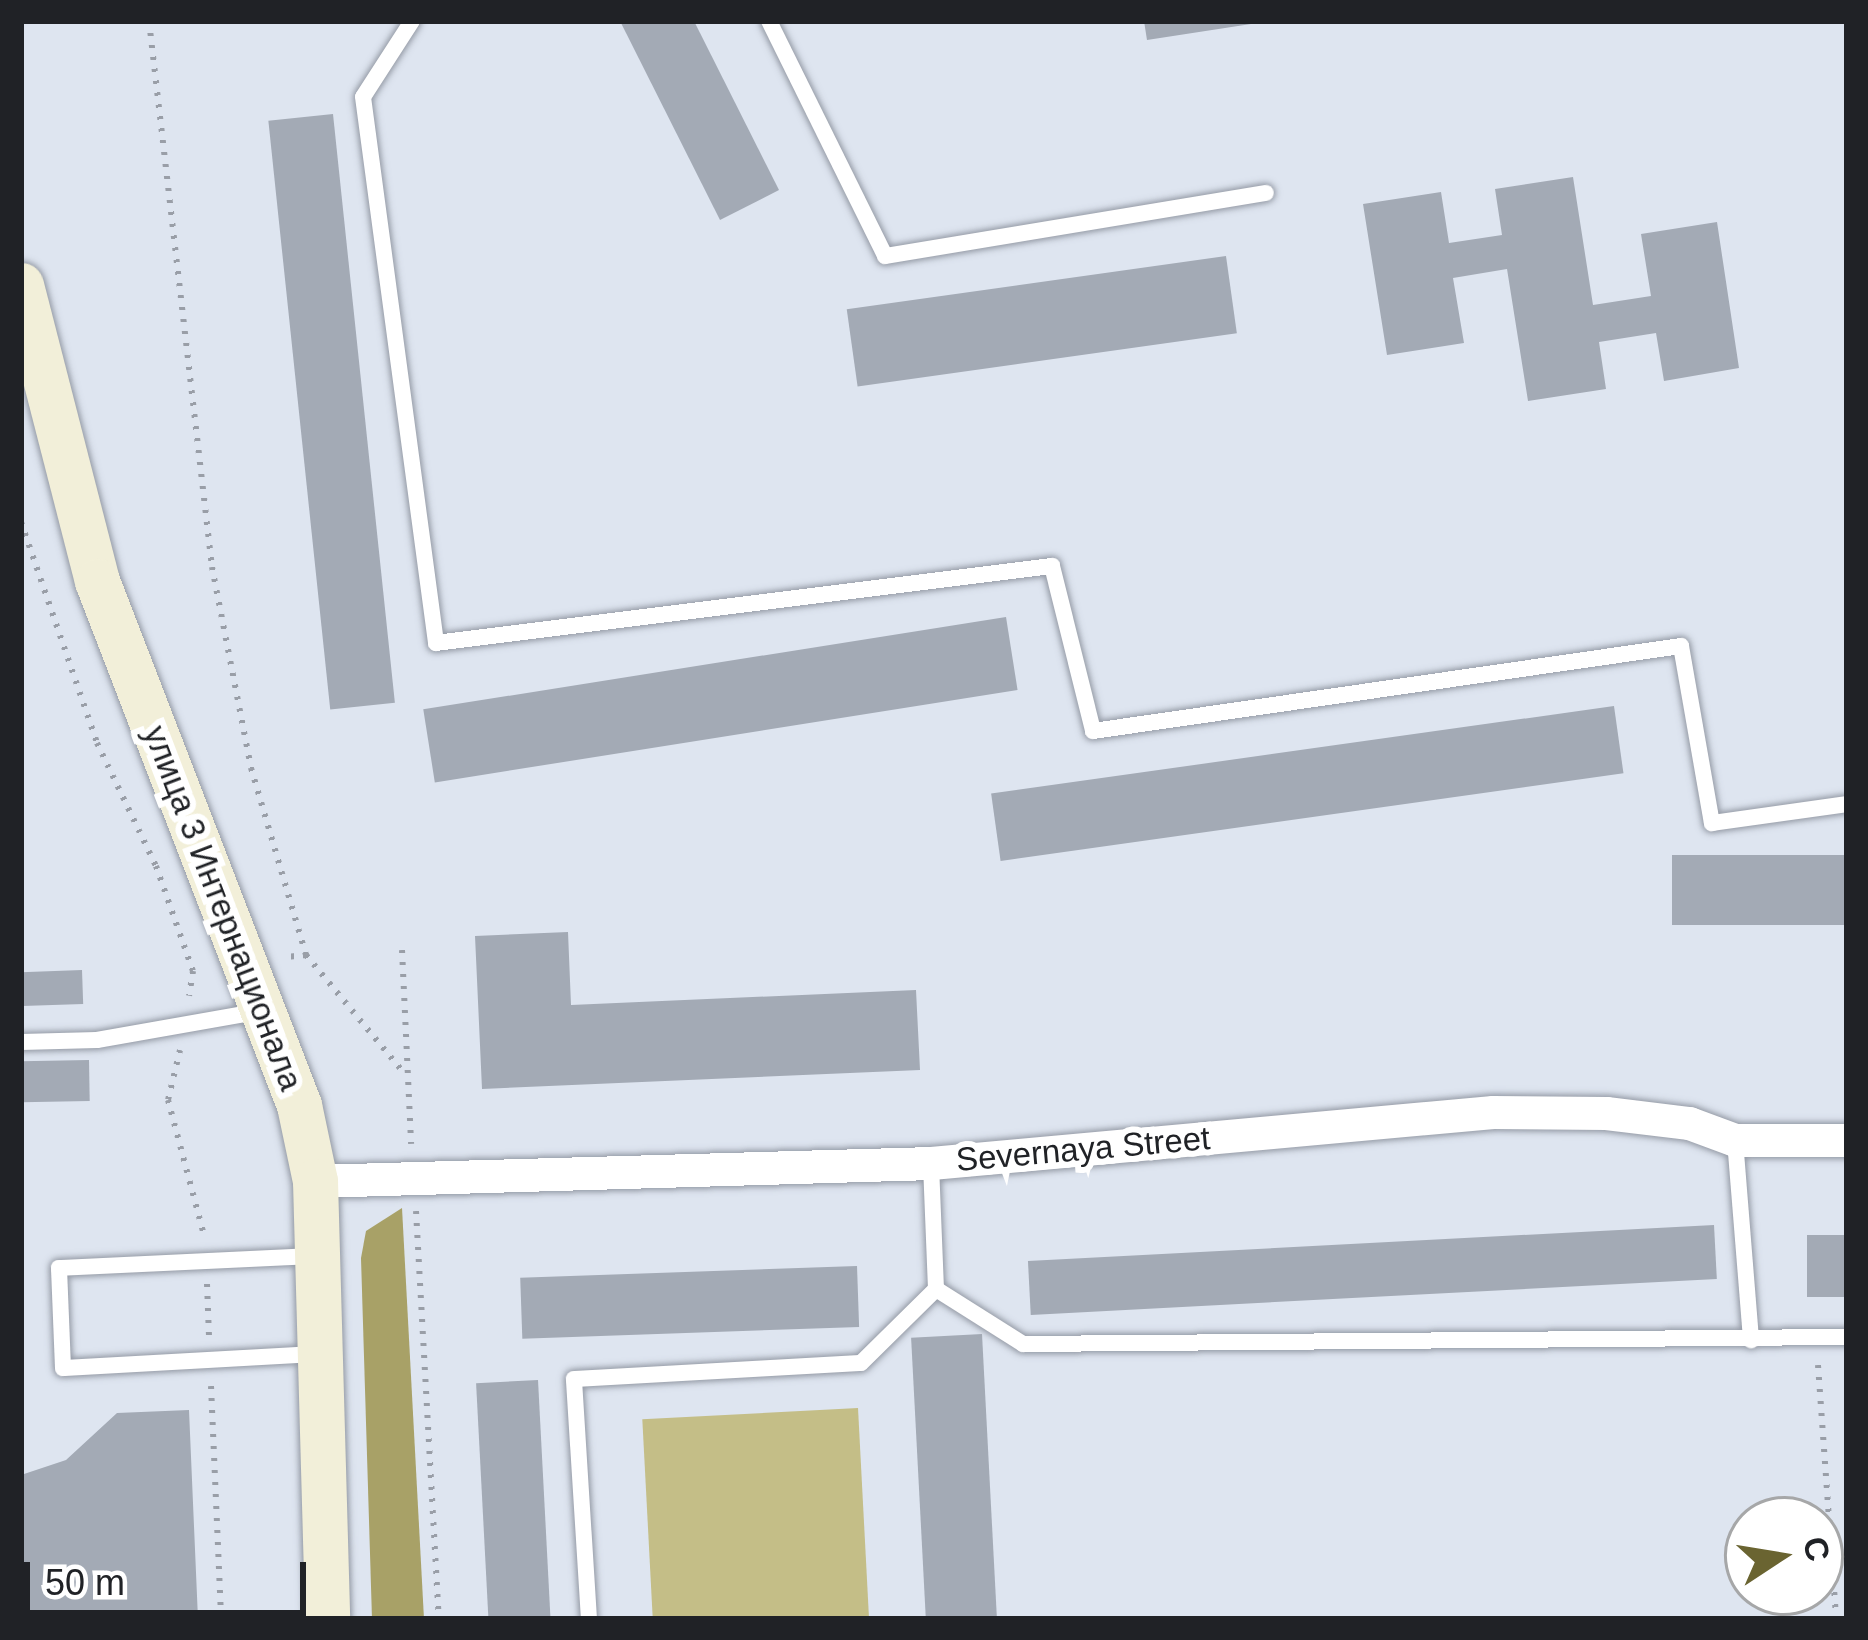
<!DOCTYPE html>
<meta charset="utf-8">
<style>
body{margin:0}
#map{position:relative;width:1868px;height:1640px;overflow:hidden;background:#dee5f0;font-family:Arial,sans-serif}
div>[style]{position:absolute}
.green>*{inset:0;background:#c4be87;transform-origin:0 0}
.forest>*{inset:0;background:#a8a167}
.building>*{inset:0;background:#a3aab5;transform-origin:0 0}
.path>*{height:6px;margin-top:-3px;transform-origin:0;background:repeating-linear-gradient(90deg,#999ea7 0 3px,transparent 0 12px)}
.roads{filter:drop-shadow(0 0 3px #959ba6) drop-shadow(0 0 3px #959ba6)}
.lane>*{height:16px;margin:-8px;padding:0 8px;transform-origin:8px;border-radius:8px;background:#fff}
.street>*{height:33px;margin:-16.5px;padding:0 16.5px;transform-origin:16.5px;border-radius:16.5px;background:#fff}
.secondary>*{height:45px;margin:-22.5px;padding:0 22.5px;transform-origin:22.5px;border-radius:22.5px;background:#f2efd9}
span{translate:-50% -50%;white-space:nowrap;text-align:center;line-height:1.15;-webkit-text-stroke:12px #fff;paint-order:stroke}
.street-label{font-size:33px;color:#202226}
.frame{position:absolute;inset:0;border:24px solid #202226;pointer-events:none}
.north{position:absolute;left:1724px;top:1496px;width:120px;height:120px;box-sizing:border-box;background:#fff;border:3px solid #a6a7a8;border-radius:50%;rotate:78deg;font-size:33px;font-weight:700;line-height:48px;text-align:center;color:#202226}
.north::after{content:'';display:block;margin:auto;width:42px;height:54px;background:#6a6431;clip-path:polygon(50% 0,100% 100%,50% 72%,0 100%)}
.scale{position:absolute;left:24px;top:1562px;width:282px;height:54px;box-sizing:border-box;border:6px solid #202226;border-top:0;padding-left:15px;font-size:36px;line-height:42px;white-space:nowrap;color:#202226;-webkit-text-stroke:9px #fff;paint-order:stroke}
</style>
<div id="map">
<div class="green">
<div style="left:858px;top:1408px;width:211px;height:216px;rotate:87deg"></div>
</div>
<div class="forest">
<div style="clip-path:polygon(402px 1208px,424px 1619px,372px 1619px,361px 1258px,366px 1231px)"></div>
</div>
<div class="building">
<div style="clip-path:polygon(620px 21px,694px 21px,779px 190px,720px 220px)"></div>
<div style="clip-path:polygon(1144px 21px,1251px 21px,1251px 24px,1147px 40px)"></div>
<div style="left:333px;top:114px;width:592px;height:65px;rotate:84deg"></div>
<div style="clip-path:polygon(1573px 177px,1593px 305px,1651px 296px,1641px 234px,1717px 222px,1739px 368px,1664px 381px,1656px 333px,1599px 342px,1606px 389px,1528px 401px,1507px 269px,1453px 278px,1464px 343px,1387px 355px,1363px 204px,1441px 192px,1449px 243px,1502px 235px,1495px 189px)"></div>
<div style="left:1226px;top:256px;width:78px;height:383px;rotate:82deg"></div>
<div style="left:1006px;top:617px;width:74px;height:590px;rotate:81deg"></div>
<div style="left:1614px;top:706px;width:68px;height:629px;rotate:82deg"></div>
<div style="left:1847px;top:855px;width:70px;height:175px;rotate:90deg"></div>
<div style="clip-path:polygon(568px 932px,571px 1005px,916px 990px,920px 1070px,482px 1089px,475px 936px)"></div>
<div style="left:82px;top:970px;width:34px;height:61px;rotate:88deg"></div>
<div style="left:89px;top:1060px;width:41px;height:68px;rotate:89deg"></div>
<div style="left:1714px;top:1225px;width:54px;height:687px;rotate:87deg"></div>
<div style="left:1847px;top:1235px;width:62px;height:40px;rotate:90deg"></div>
<div style="left:857px;top:1266px;width:61px;height:337px;rotate:88deg"></div>
<div style="left:982px;top:1334px;width:285px;height:71px;rotate:87deg"></div>
<div style="left:538px;top:1380px;width:239px;height:62px;rotate:87deg"></div>
<div style="clip-path:polygon(189px 1410px,198px 1619px,21px 1619px,21px 1475px,66px 1460px,117px 1413px)"></div>
</div>
<div class="path">
<div style="left:149px;top:21px;width:550px;rotate:83.42deg"></div>
<div style="left:212px;top:567px;width:205px;rotate:79deg"></div>
<div style="left:251px;top:768px;width:195px;rotate:73.6deg"></div>
<div style="left:306px;top:955px;width:20px;rotate:174deg"></div>
<div style="left:21px;top:522px;width:234px;rotate:71deg"></div>
<div style="left:97px;top:743px;width:136px;rotate:64.4deg"></div>
<div style="left:156px;top:866px;width:111px;rotate:70.6deg"></div>
<div style="left:193px;top:971px;width:25px;rotate:99deg"></div>
<div style="left:402px;top:950px;width:194px;rotate:87.3deg"></div>
<div style="left:306px;top:955px;width:152px;rotate:50.3deg"></div>
<div style="left:180px;top:1050px;width:51px;rotate:103.5deg"></div>
<div style="left:168px;top:1100px;width:140px;rotate:75.1deg"></div>
<div style="left:416px;top:1211px;width:409px;rotate:86.8deg"></div>
<div style="left:207px;top:1284px;width:52px;rotate:87.8deg"></div>
<div style="left:1818px;top:1365px;width:255px;rotate:85.9deg"></div>
<div style="left:211px;top:1386px;width:233px;rotate:87.5deg"></div>
</div>
<div class="roads">
<div class="lane">
<div style="left:412px;top:21px;width:90px;rotate:122.8deg"></div>
<div style="left:363px;top:97px;width:551px;rotate:82.38deg"></div>
<div style="left:436px;top:643px;width:621px;rotate:-7.13deg"></div>
<div style="left:1052px;top:566px;width:170px;rotate:76deg"></div>
<div style="left:1093px;top:731px;width:594px;rotate:-8.23deg"></div>
<div style="left:1681px;top:646px;width:180px;rotate:80.1deg"></div>
<div style="left:1712px;top:823px;width:136px;rotate:-8deg"></div>
<div style="left:769px;top:21px;width:262px;rotate:63.7deg"></div>
<div style="left:885px;top:256px;width:386px;rotate:-9.4deg"></div>
<div style="left:21px;top:1042px;width:76px;rotate:-1.5deg"></div>
<div style="left:97px;top:1040px;width:167px;rotate:-10deg"></div>
<div style="left:1735px;top:1140px;width:201px;rotate:85.4deg"></div>
<div style="left:936px;top:1289px;width:103px;rotate:32.3deg"></div>
<div style="left:1023px;top:1344px;width:824px;rotate:-0.49deg"></div>
<div style="left:316px;top:1354px;width:253px;rotate:176.8deg"></div>
<div style="left:63px;top:1368px;width:100px;rotate:-92.3deg"></div>
<div style="left:59px;top:1268px;width:257px;rotate:-2.7deg"></div>
<div style="left:589px;top:1619px;width:240px;rotate:-93.6deg"></div>
<div style="left:574px;top:1379px;width:287px;rotate:-3.2deg"></div>
<div style="left:861px;top:1363px;width:105px;rotate:-44.6deg"></div>
<div style="left:936px;top:1289px;width:126px;rotate:-92.3deg"></div>
</div>
<div class="street">
<div style="left:315px;top:1181px;width:616px;rotate:-1.67deg"></div>
<div style="left:931px;top:1163px;width:564px;rotate:-5.19deg"></div>
<div style="left:1493px;top:1112px;width:113px;rotate:0.5deg"></div>
<div style="left:1606px;top:1113px;width:84px;rotate:6.9deg"></div>
<div style="left:1689px;top:1123px;width:49px;rotate:20.3deg"></div>
<div style="left:1735px;top:1140px;width:112px"></div>
</div>
<div class="secondary">
<div style="left:21px;top:285px;width:306px;rotate:75.6deg"></div>
<div style="left:97px;top:581px;width:562px;rotate:68.92deg"></div>
<div style="left:299px;top:1105px;width:78px;rotate:78.1deg"></div>
<div style="left:315px;top:1181px;width:438px;rotate:88.4deg"></div>
</div>
</div>
<div class="street-label">
<span style="left:223px;top:908px;rotate:69deg">улица 3 Интернационала</span>
<span style="left:1083px;top:1149px;rotate:-5deg">Severnaya Street</span>
</div>
<div class="frame"></div>
<div class="north">С</div>
<div class="scale">50 m</div>
</div>
